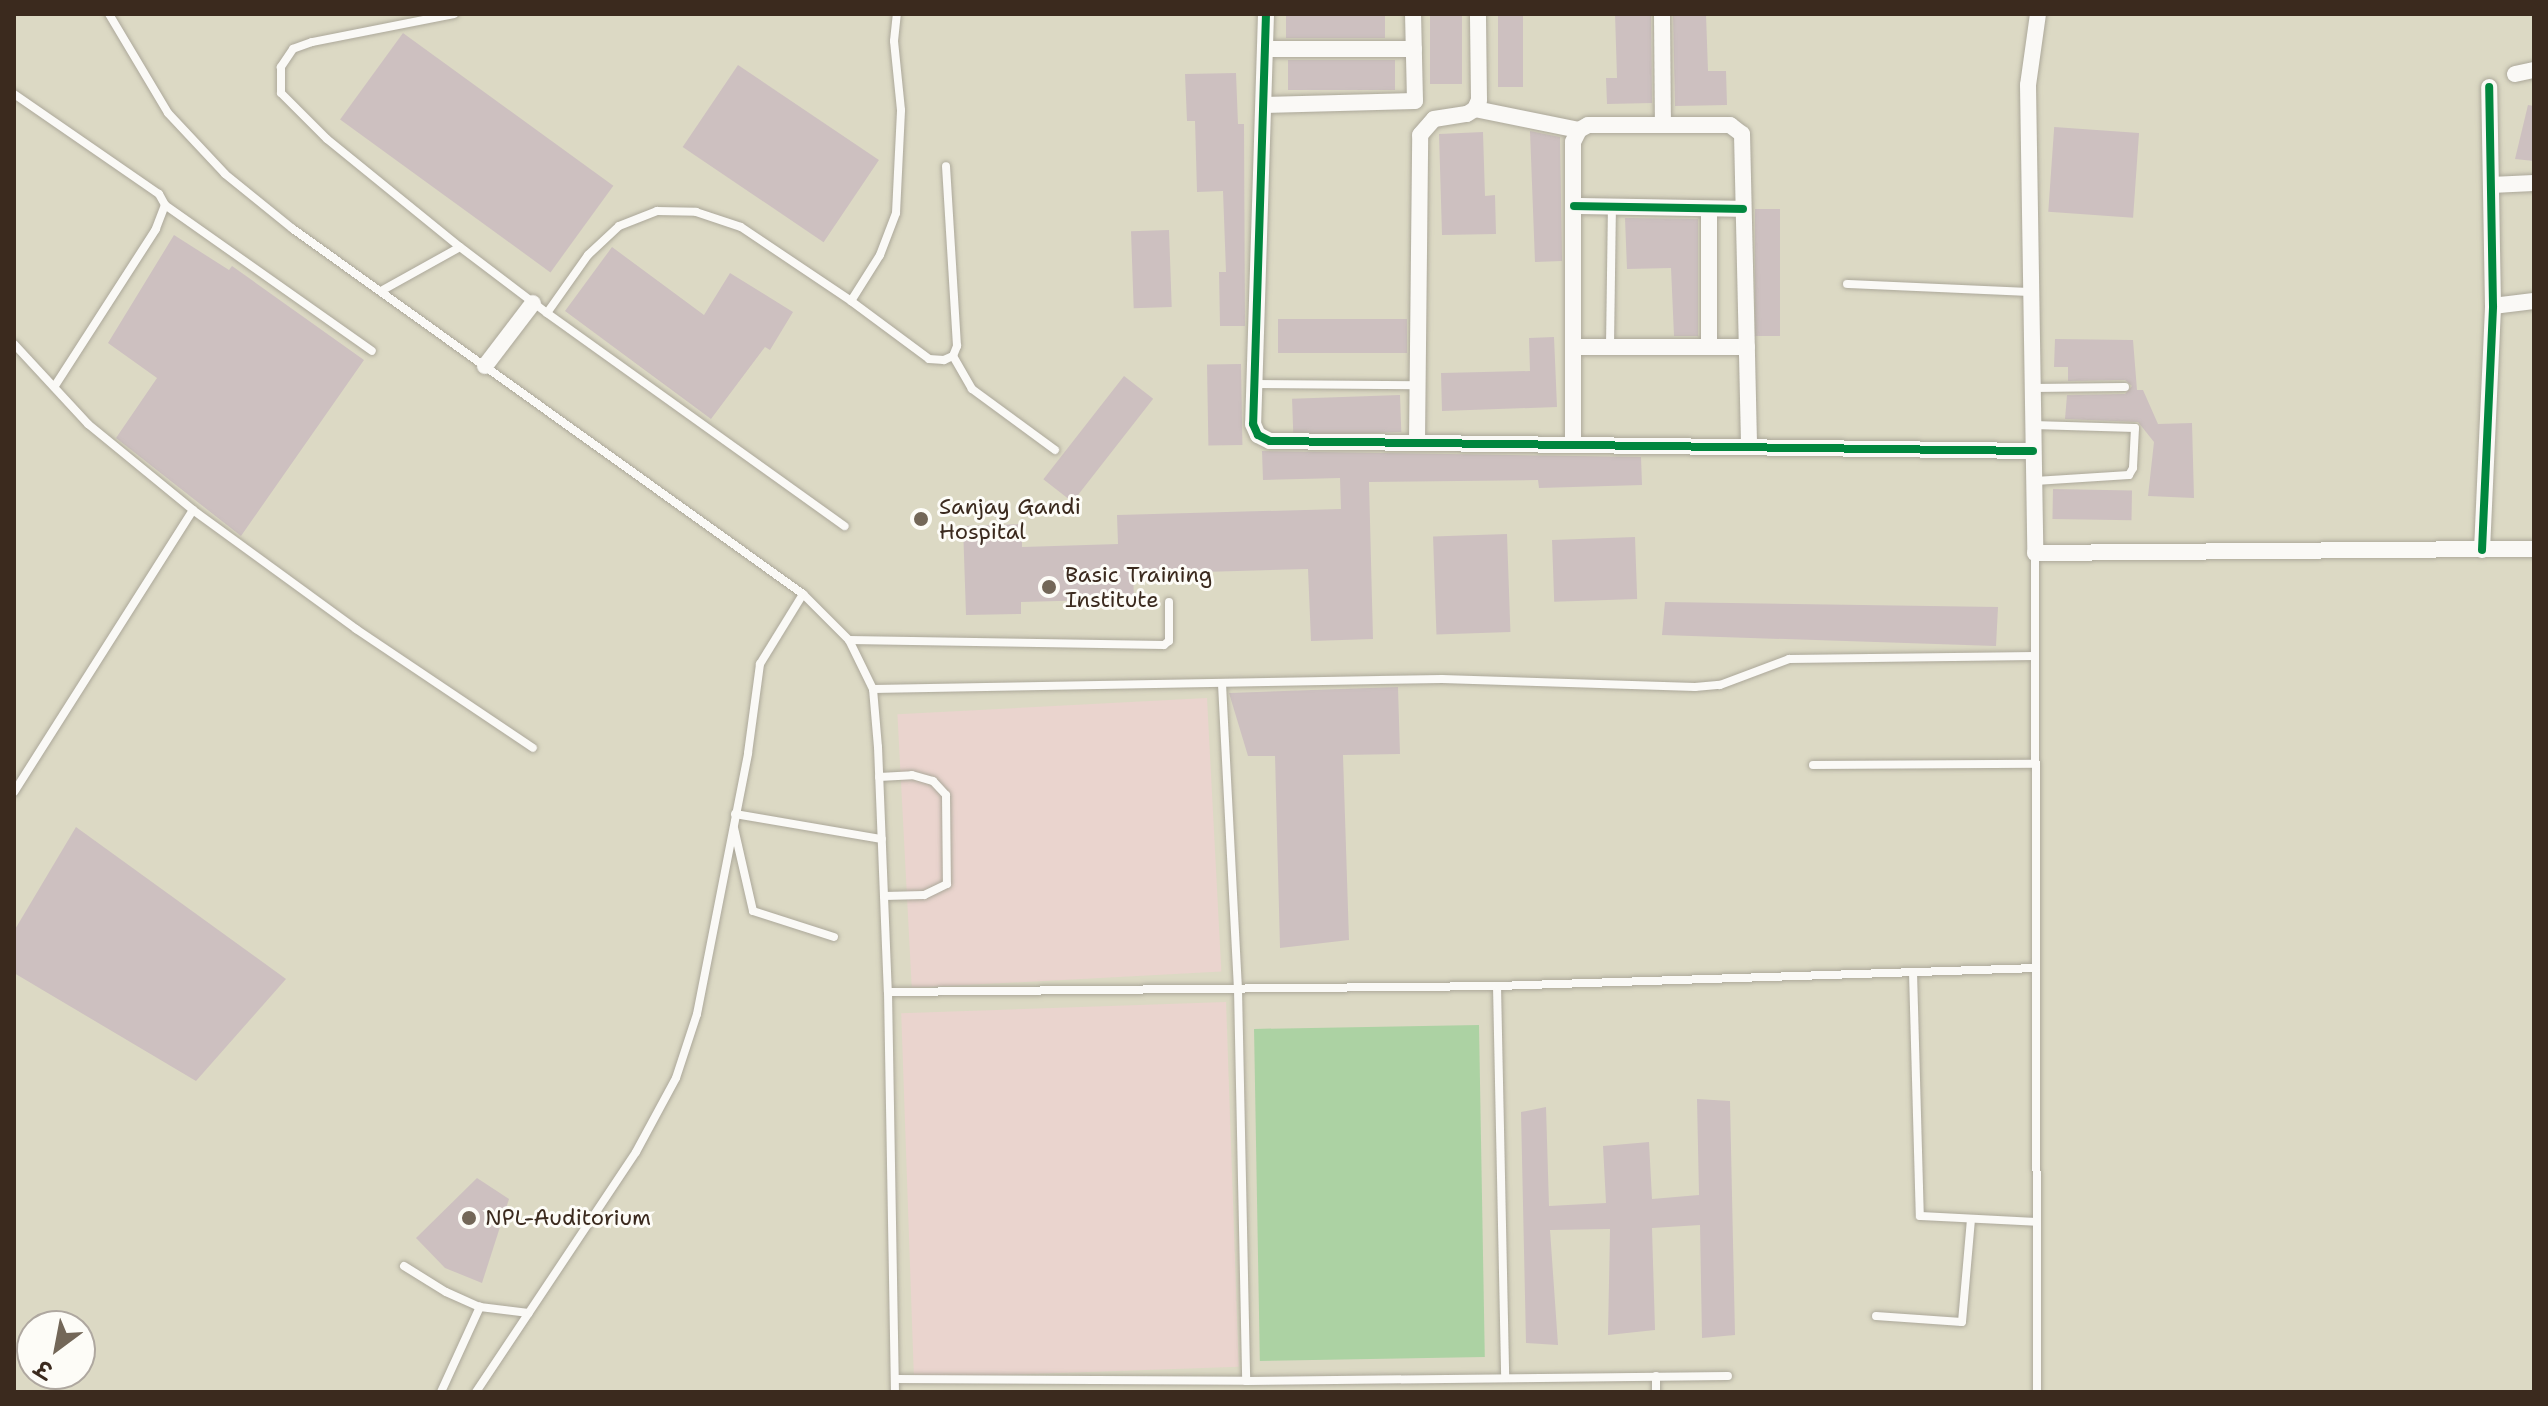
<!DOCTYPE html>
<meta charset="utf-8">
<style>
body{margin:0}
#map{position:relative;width:2548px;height:1406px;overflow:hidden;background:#dcd9c4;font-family:"Shantell Sans","Playpen Sans Deva",sans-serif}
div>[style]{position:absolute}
.built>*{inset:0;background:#ead4ce;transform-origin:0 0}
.green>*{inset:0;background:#acd2a3;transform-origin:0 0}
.building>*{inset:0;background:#cdc0c0;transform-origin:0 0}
.roads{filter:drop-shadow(0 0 2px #aca89a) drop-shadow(0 0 2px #aca89a)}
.lane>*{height:8px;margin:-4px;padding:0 4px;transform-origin:4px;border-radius:4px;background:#faf9f6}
.street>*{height:16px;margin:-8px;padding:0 8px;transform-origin:8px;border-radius:8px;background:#faf9f6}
.cycleway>*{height:8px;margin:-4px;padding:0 4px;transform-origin:4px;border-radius:4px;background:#00873e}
.dots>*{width:22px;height:22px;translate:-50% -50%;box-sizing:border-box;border:4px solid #fdfcf7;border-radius:50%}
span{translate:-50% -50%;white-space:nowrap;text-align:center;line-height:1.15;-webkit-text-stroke:6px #fdfcf7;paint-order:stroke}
.poi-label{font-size:22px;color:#3b2a1e}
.left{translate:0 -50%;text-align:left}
.frame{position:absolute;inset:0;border:16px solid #3b2a1e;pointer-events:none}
.north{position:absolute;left:16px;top:1310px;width:80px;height:80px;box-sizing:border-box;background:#fdfcf7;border:2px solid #afa8a0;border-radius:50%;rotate:212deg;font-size:22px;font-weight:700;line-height:32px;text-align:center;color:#3b2a1e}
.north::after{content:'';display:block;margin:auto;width:28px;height:36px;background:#736758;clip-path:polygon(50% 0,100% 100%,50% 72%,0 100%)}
</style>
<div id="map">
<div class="built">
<div style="left:1207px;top:698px;width:274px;height:310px;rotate:87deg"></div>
<div style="left:1226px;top:1002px;width:365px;height:325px;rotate:88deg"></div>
</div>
<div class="green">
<div style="left:1479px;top:1025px;width:332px;height:225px;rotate:89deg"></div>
</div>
<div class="building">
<div style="left:1286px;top:14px;width:99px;height:24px"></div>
<div style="left:1430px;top:14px;width:32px;height:70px"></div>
<div style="left:1498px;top:14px;width:25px;height:73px"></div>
<div style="clip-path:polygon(1615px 14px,1651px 14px,1652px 103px,1607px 104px,1606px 78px,1617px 78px)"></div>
<div style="clip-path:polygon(1673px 14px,1706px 14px,1708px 71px,1726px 71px,1727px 105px,1675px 106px)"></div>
<div style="left:403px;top:33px;width:260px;height:107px;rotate:36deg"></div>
<div style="left:1288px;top:60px;width:107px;height:30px"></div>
<div style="left:738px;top:65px;width:170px;height:99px;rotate:34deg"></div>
<div style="clip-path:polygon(1236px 73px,1238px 124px,1244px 124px,1245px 326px,1220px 326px,1219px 272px,1226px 272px,1223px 191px,1197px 192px,1195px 121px,1187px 121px,1185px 74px)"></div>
<div style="clip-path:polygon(2528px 105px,2534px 106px,2534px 161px,2515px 159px)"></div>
<div style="clip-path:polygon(1530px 131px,1560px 137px,1562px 261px,1535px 262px)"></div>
<div style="clip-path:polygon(1483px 132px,1485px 196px,1495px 195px,1496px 234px,1442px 235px,1439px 134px)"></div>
<div style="left:2139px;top:133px;width:85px;height:85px;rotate:94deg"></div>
<div style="left:1780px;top:209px;width:127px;height:25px;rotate:90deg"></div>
<div style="clip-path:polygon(1625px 218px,1698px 219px,1698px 336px,1674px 336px,1671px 268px,1627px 269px)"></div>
<div style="left:1169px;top:230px;width:77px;height:38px;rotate:88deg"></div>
<div style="clip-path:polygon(174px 235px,229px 270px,232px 266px,364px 360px,241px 536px,116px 438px,157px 378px,108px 343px)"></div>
<div style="clip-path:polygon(612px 247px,704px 315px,730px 273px,793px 312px,770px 350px,765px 347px,711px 419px,565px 311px)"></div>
<div style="left:1407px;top:319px;width:34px;height:129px;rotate:90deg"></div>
<div style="clip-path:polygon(1554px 337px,1557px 407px,1442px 411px,1441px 373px,1530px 371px,1529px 338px)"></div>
<div style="clip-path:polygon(2055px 339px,2133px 340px,2137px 390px,2143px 390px,2158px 424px,2192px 423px,2194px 498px,2148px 496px,2154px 442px,2138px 422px,2065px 419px,2067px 395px,2125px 394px,2132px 386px,2125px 380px,2068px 381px,2068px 367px,2054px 367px)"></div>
<div style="left:1241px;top:364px;width:81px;height:34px;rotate:89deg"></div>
<div style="left:1124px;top:376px;width:37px;height:131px;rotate:38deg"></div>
<div style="left:1400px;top:395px;width:37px;height:108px;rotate:88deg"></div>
<div style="clip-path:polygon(1262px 451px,1641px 457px,1642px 485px,1539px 488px,1538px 480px,1369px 482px,1373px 639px,1311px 641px,1308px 569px,1133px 574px,1134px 599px,1021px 602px,1021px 614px,966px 615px,963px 526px,1022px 524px,1022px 547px,1118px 544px,1117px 515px,1341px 509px,1340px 478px,1263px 480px)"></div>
<div style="left:2053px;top:489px;width:79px;height:30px;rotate:1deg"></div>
<div style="left:1507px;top:534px;width:98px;height:74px;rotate:88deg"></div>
<div style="left:1635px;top:537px;width:62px;height:83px;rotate:88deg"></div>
<div style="clip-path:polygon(1665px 602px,1998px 607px,1996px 646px,1662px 635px)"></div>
<div style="clip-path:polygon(1398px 687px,1400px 754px,1343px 755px,1349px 940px,1280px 948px,1275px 756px,1248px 756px,1229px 693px)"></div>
<div style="clip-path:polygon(76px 827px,286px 979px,196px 1081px,14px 973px,14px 931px)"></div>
<div style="clip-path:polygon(1697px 1099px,1730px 1101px,1735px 1335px,1702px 1338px,1700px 1225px,1652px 1228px,1655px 1330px,1608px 1335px,1610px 1229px,1550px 1230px,1558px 1345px,1526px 1343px,1521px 1112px,1546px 1107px,1549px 1206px,1606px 1203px,1603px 1146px,1649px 1142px,1652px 1199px,1699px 1195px)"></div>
<div style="clip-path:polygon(477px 1178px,509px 1199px,482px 1283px,445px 1268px,416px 1238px)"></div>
</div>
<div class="roads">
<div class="lane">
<div style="left:109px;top:14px;width:115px;rotate:59.2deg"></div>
<div style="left:168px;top:113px;width:83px;rotate:46.9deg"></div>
<div style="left:225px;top:174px;width:87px;rotate:39deg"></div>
<div style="left:293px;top:229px;width:627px;rotate:35.59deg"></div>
<div style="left:803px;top:594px;width:65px;rotate:45deg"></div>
<div style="left:849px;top:640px;width:55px;rotate:63.9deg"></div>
<div style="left:873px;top:689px;width:58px;rotate:85.1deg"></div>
<div style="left:878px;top:747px;width:245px;rotate:87.7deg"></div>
<div style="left:888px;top:992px;width:400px;rotate:89deg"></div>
<div style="left:454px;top:14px;width:145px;rotate:168.8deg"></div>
<div style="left:312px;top:42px;width:20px;rotate:160deg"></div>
<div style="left:293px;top:49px;width:22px;rotate:124deg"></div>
<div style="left:281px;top:67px;width:26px;rotate:90deg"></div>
<div style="left:281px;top:93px;width:65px;rotate:45deg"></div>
<div style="left:327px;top:139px;width:171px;rotate:39.1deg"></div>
<div style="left:14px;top:94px;width:176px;rotate:34.6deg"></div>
<div style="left:159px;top:194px;width:13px;rotate:61deg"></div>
<div style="left:165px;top:205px;width:26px;rotate:111deg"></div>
<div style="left:156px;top:229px;width:188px;rotate:122.8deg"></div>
<div style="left:165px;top:205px;width:253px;rotate:35.2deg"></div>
<div style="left:1847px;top:284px;width:184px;rotate:2.5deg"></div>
<div style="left:381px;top:291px;width:90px;rotate:-29.1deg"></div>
<div style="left:460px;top:247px;width:109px;rotate:37.2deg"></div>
<div style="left:547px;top:313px;width:366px;rotate:35.6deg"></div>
<div style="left:851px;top:301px;width:97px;rotate:36.6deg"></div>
<div style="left:929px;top:359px;width:15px;rotate:4deg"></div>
<div style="left:944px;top:360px;width:10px;rotate:-24deg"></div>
<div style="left:953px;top:356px;width:11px;rotate:-68deg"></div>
<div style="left:957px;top:346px;width:180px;rotate:-93.5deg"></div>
<div style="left:547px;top:313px;width:71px;rotate:-54.7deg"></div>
<div style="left:588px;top:255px;width:42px;rotate:-43.1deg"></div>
<div style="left:619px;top:226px;width:41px;rotate:-21.5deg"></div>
<div style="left:657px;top:211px;width:39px;rotate:1deg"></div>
<div style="left:696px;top:212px;width:47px;rotate:18.4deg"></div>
<div style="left:741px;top:227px;width:133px;rotate:33.9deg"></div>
<div style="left:851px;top:301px;width:54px;rotate:-57.8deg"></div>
<div style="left:880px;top:255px;width:45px;rotate:-69.1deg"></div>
<div style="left:896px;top:213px;width:103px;rotate:-87.2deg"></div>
<div style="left:901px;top:110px;width:69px;rotate:-95.8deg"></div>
<div style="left:894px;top:41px;width:27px;rotate:-84deg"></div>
<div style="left:14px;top:344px;width:109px;rotate:47.2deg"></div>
<div style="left:88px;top:424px;width:136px;rotate:39.3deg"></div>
<div style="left:193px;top:510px;width:334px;rotate:122.4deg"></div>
<div style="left:1610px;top:346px;width:139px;rotate:-89.2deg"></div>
<div style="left:953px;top:356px;width:38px;rotate:60deg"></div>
<div style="left:972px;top:389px;width:103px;rotate:36.3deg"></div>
<div style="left:1255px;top:384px;width:162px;rotate:0.4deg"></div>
<div style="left:2033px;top:388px;width:92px;rotate:-0.6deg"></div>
<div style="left:2033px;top:425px;width:102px;rotate:1.7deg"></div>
<div style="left:2135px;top:428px;width:40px;rotate:92.9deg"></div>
<div style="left:2133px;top:468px;width:8px;rotate:120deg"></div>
<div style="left:2129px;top:475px;width:94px;rotate:176.3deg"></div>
<div style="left:193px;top:510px;width:202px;rotate:36.1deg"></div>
<div style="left:356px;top:629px;width:213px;rotate:33.9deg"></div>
<div style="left:2035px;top:553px;width:839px;rotate:89.86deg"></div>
<div style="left:849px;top:640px;width:315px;rotate:0.9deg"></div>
<div style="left:1164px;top:645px;width:6px;rotate:-39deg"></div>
<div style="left:1169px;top:641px;width:39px;rotate:-90deg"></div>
<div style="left:1222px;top:684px;width:305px;rotate:87deg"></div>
<div style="left:1238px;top:989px;width:392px;rotate:88.8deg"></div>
<div style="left:873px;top:689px;width:569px;rotate:-1.01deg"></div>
<div style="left:1442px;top:679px;width:253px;rotate:1.8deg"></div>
<div style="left:1695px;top:687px;width:25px;rotate:-5deg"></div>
<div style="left:1720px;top:685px;width:74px;rotate:-20.6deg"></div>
<div style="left:1789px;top:659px;width:246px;rotate:-0.7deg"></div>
<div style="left:1813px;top:765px;width:222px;rotate:-0.3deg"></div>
<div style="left:879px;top:777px;width:33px;rotate:-3deg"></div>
<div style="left:912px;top:775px;width:22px;rotate:16deg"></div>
<div style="left:933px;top:781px;width:19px;rotate:47deg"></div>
<div style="left:946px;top:795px;width:89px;rotate:89.4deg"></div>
<div style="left:947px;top:884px;width:25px;rotate:154deg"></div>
<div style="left:924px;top:895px;width:40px;rotate:178.6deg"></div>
<div style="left:735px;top:814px;width:149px;rotate:9.7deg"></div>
<div style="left:734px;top:828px;width:85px;rotate:77.1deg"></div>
<div style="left:753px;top:911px;width:85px;rotate:17.8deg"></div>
<div style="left:1913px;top:972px;width:244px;rotate:88.4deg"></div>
<div style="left:1920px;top:1216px;width:117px;rotate:2.9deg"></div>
<div style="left:1497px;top:986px;width:390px;rotate:88.8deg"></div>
<div style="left:888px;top:992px;width:609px;rotate:-0.56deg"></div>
<div style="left:1497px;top:986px;width:539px;rotate:-1.91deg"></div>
<div style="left:404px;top:1266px;width:49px;rotate:31.8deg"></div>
<div style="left:446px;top:1292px;width:37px;rotate:24deg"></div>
<div style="left:480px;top:1307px;width:49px;rotate:7deg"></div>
<div style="left:1876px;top:1316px;width:86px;rotate:4deg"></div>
<div style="left:1962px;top:1322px;width:103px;rotate:-85deg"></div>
<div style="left:1656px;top:1376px;width:16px;rotate:90deg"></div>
<div style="left:895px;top:1379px;width:351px;rotate:0.3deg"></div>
<div style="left:1246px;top:1381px;width:482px;rotate:-0.6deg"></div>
<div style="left:441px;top:1392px;width:94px;rotate:-65.4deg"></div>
<div style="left:476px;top:1392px;width:288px;rotate:-56.3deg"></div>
<div style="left:636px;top:1152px;width:84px;rotate:-61.6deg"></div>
<div style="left:676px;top:1078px;width:67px;rotate:-71.8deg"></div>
<div style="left:697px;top:1014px;width:266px;rotate:-78.9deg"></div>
<div style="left:748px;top:753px;width:90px;rotate:-82.3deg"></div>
<div style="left:760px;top:664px;width:82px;rotate:-58.4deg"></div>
</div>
<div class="street">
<div style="left:1266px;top:14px;width:410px;rotate:91.8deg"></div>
<div style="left:1253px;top:424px;width:12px;rotate:66deg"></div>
<div style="left:1258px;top:435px;width:13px;rotate:27deg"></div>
<div style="left:1270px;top:441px;width:763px;rotate:0.75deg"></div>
<div style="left:1662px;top:14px;width:111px;rotate:89.5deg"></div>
<div style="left:2038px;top:14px;width:72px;rotate:98deg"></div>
<div style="left:2028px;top:85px;width:468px;rotate:89.1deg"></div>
<div style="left:2035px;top:553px;width:499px;rotate:-0.5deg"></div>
<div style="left:1266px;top:49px;width:148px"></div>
<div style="left:2515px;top:74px;width:19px;rotate:-12deg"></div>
<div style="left:1264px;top:105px;width:151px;rotate:-1.5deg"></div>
<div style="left:1415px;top:101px;width:87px;rotate:-91.3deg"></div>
<div style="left:1475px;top:109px;width:106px;rotate:11.4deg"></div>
<div style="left:2491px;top:185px;width:43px;rotate:-2.7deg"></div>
<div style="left:1574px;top:206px;width:169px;rotate:1deg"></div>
<div style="left:2493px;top:306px;width:41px;rotate:-7deg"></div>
<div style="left:1573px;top:347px;width:174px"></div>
<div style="left:1709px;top:347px;width:138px;rotate:-90deg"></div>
<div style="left:485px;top:366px;width:79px;rotate:-52.7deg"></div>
<div style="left:1417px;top:442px;width:307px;rotate:-89.4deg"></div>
<div style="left:1420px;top:135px;width:21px;rotate:-49deg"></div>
<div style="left:1434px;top:119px;width:33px;rotate:-9deg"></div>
<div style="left:1467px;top:114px;width:9px;rotate:-32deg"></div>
<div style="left:1475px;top:109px;width:10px;rotate:-66deg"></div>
<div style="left:1479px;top:100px;width:86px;rotate:-90.7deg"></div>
<div style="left:1573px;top:443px;width:301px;rotate:-90deg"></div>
<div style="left:1573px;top:142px;width:13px;rotate:-63deg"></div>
<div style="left:1579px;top:130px;width:10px;rotate:-29deg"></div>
<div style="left:1588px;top:125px;width:142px"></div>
<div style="left:1730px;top:125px;width:15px;rotate:37deg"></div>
<div style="left:1742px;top:134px;width:311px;rotate:88.7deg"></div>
<div style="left:2482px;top:550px;width:244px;rotate:-87.4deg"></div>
<div style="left:2493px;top:306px;width:219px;rotate:-91deg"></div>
</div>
</div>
<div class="cycleway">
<div style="left:1266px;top:14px;width:410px;rotate:91.8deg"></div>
<div style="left:1253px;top:424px;width:12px;rotate:66deg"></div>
<div style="left:1258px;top:435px;width:13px;rotate:27deg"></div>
<div style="left:1270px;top:441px;width:763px;rotate:0.75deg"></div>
<div style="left:1574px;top:206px;width:169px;rotate:1deg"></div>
<div style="left:2482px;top:550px;width:244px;rotate:-87.4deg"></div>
<div style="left:2493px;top:306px;width:219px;rotate:-91deg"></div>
</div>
<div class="dots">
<div style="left:921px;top:519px;background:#736758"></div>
<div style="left:1049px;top:587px;background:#736758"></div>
<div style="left:469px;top:1218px;background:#736758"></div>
</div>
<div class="poi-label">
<span class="left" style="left:939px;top:519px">Sanjay Gandi<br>Hospital</span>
<span class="left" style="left:1065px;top:587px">Basic Training<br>Institute</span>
<span class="left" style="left:485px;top:1218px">NPL-Auditorium</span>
</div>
<div class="frame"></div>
<div class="north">उ</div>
</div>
